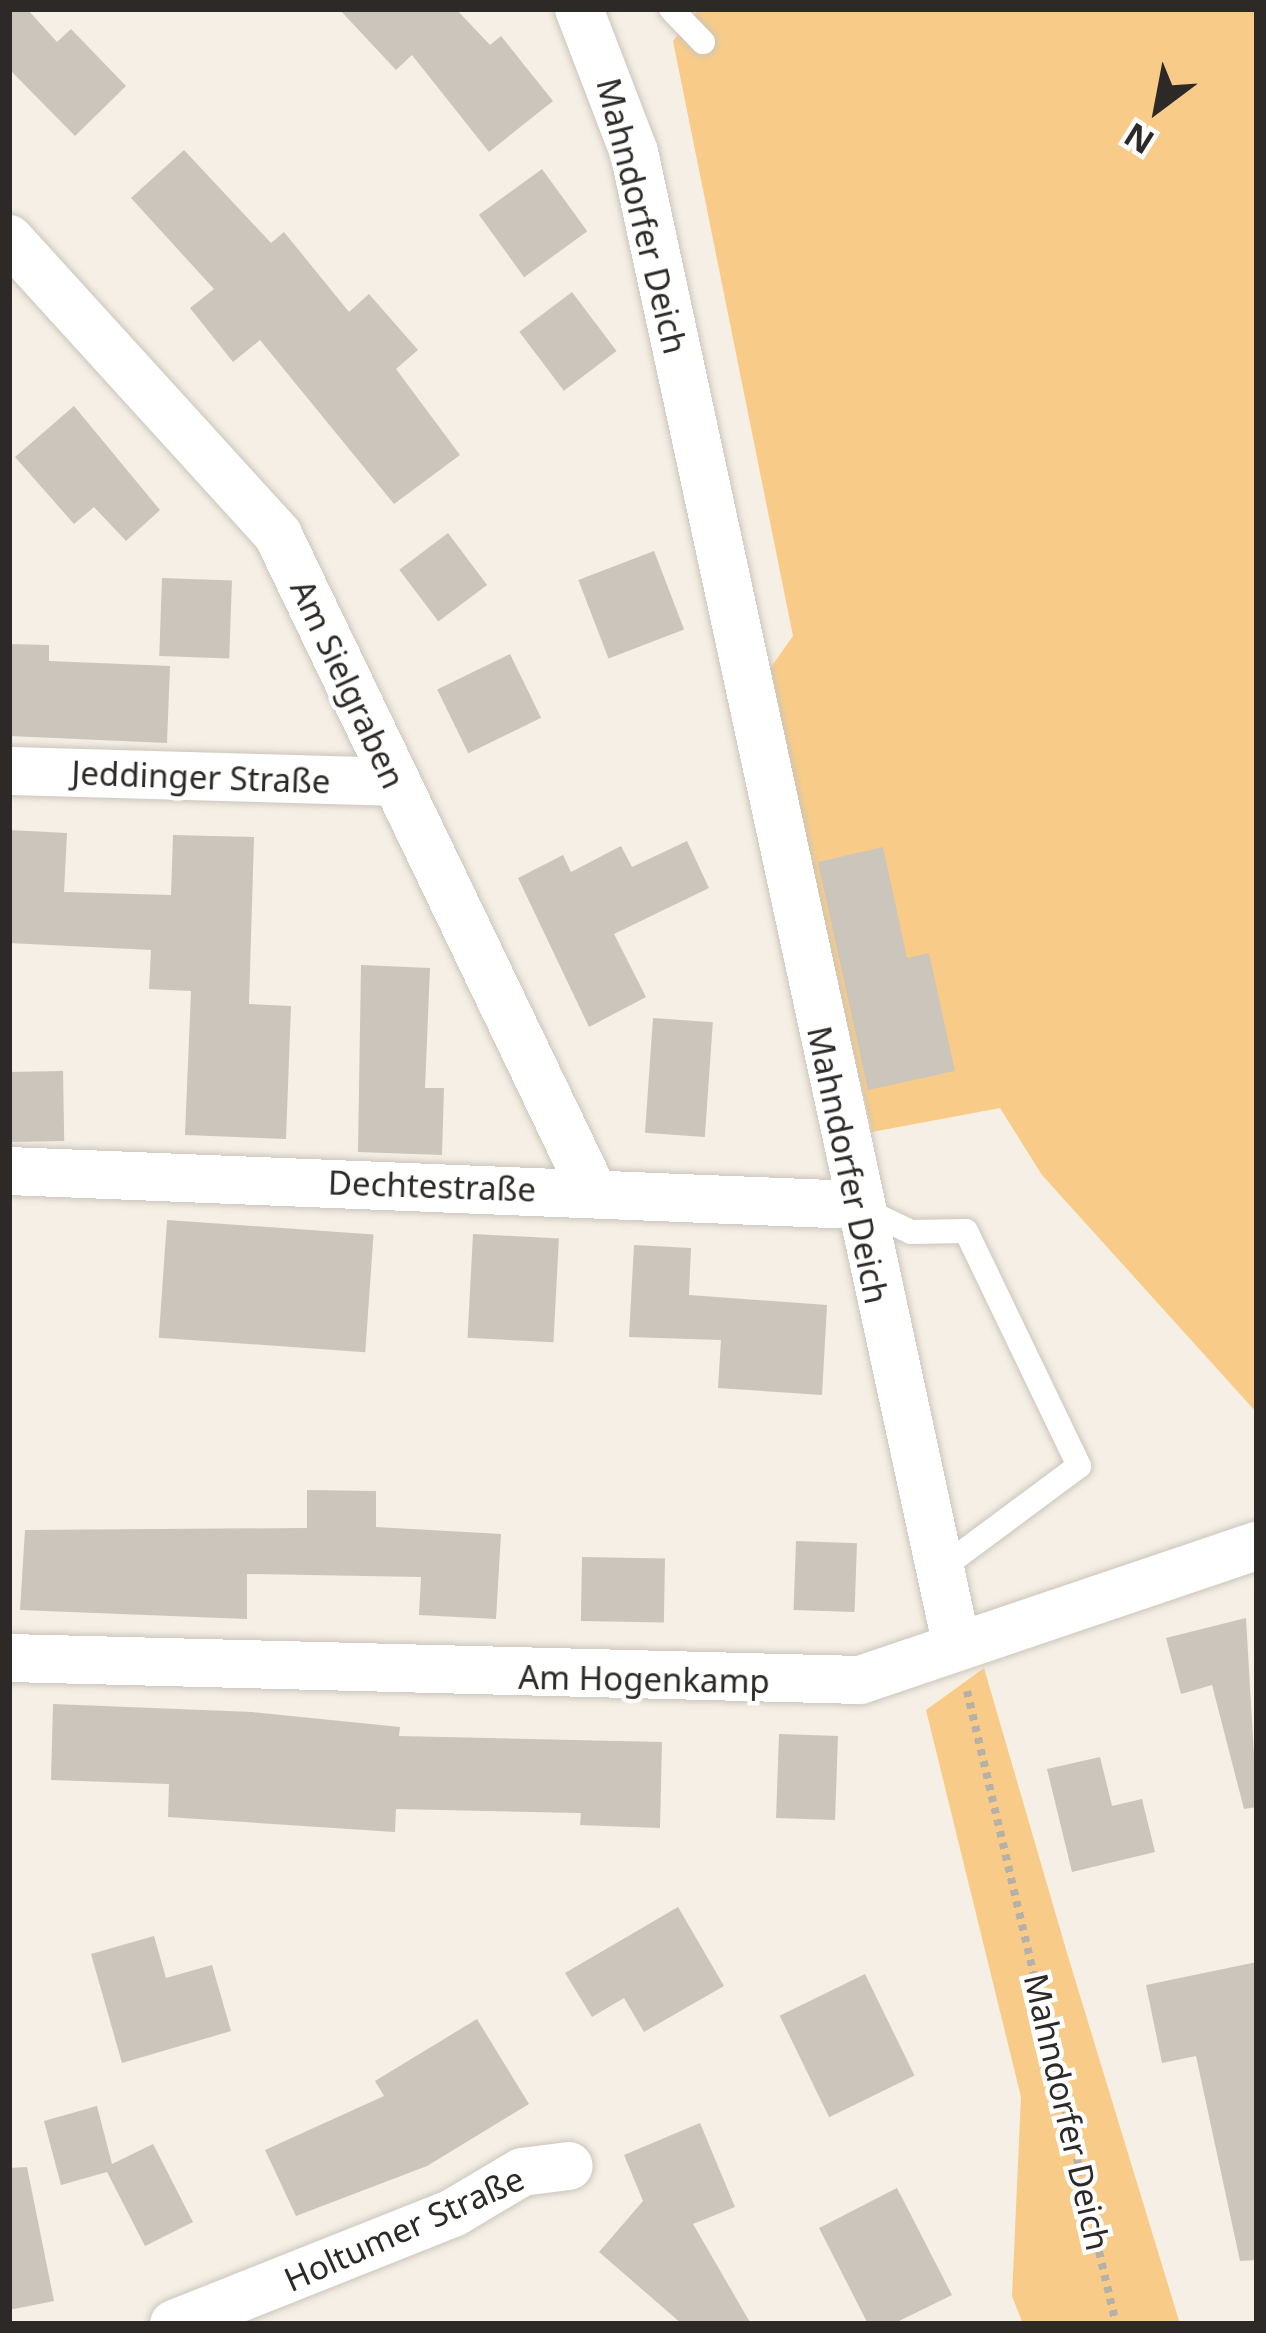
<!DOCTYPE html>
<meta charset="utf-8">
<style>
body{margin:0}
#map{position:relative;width:1266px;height:2333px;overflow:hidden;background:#f5efe5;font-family:"Noto Sans",sans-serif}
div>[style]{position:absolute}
.green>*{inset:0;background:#f8cc88}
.building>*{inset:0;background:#cbc5bc;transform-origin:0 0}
.path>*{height:8px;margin-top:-4px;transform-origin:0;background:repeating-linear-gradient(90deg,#b5b0a8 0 6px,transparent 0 12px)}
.roads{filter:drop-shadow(0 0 3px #cbc5bc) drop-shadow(0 0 3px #cbc5bc)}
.lane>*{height:24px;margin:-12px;padding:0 12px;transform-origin:12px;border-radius:12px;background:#fff}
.street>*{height:48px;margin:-24px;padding:0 24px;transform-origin:24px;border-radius:24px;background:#fff}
span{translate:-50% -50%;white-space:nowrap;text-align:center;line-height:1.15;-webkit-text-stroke:9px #fff;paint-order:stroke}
.street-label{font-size:33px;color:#2c2926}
.frame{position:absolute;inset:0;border:12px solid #2c2926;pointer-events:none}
.north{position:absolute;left:1098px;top:48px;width:120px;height:120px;-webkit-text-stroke:9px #fff;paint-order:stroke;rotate:212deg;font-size:33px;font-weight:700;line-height:48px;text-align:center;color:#2c2926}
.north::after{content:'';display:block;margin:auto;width:42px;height:54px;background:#2c2926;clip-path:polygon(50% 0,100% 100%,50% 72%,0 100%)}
</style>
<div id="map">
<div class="green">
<div style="clip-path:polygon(699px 9px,1257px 9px,1257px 1413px,1042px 1175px,1000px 1108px,872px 1132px,767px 673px,793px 636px,673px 41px)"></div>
<div style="clip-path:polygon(984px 1668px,1067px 1953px,1180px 2324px,1023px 2324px,1012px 2296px,1021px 2097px,926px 1710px)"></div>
</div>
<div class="building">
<div style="clip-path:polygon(9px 9px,27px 9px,57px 42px,71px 29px,126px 86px,75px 136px,9px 69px)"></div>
<div style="clip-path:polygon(339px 9px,456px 9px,490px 45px,501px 36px,553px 101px,489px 152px,412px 55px,396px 70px)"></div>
<div style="clip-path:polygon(184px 150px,271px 243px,284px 232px,349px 312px,369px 294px,418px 350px,396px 369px,460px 455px,394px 504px,260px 340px,233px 362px,190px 308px,214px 289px,131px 198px)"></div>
<div style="left:542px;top:169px;width:77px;height:78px;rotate:54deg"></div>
<div style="left:572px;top:292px;width:74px;height:66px;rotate:53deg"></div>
<div style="clip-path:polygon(74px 406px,160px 510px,126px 541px,94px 507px,74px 524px,15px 457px)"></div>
<div style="left:448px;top:533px;width:65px;height:61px;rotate:53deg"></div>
<div style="left:654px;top:551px;width:84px;height:81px;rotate:69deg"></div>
<div style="left:162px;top:578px;width:70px;height:78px;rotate:2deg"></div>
<div style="clip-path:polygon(9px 644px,49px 645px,49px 661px,170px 666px,167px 743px,9px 736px)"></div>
<div style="left:510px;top:654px;width:71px;height:81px;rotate:64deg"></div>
<div style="clip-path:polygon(9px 830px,67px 833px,64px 892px,171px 895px,173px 835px,254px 837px,249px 1004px,291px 1006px,286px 1139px,185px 1135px,191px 991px,149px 989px,151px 950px,9px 943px)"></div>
<div style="clip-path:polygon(687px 841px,709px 888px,614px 934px,646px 997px,589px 1027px,518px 878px,563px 855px,571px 872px,621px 846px,632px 867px)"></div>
<div style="clip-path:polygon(883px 847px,907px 958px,929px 953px,955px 1071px,868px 1090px,818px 862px)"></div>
<div style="clip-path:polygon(361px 965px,430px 968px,425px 1088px,444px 1088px,442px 1155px,358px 1152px)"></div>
<div style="left:653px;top:1018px;width:60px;height:115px;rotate:4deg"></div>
<div style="left:63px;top:1071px;width:70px;height:54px;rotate:89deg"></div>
<div style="left:167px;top:1220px;width:207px;height:118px;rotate:4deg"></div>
<div style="left:473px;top:1234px;width:86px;height:104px;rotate:3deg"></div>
<div style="clip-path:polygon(634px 1245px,691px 1248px,689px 1295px,827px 1305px,822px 1395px,718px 1388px,721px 1340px,629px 1337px)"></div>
<div style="clip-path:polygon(307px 1490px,376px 1491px,376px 1527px,501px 1534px,496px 1619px,419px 1615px,421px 1577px,247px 1574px,247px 1619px,20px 1610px,25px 1530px,307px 1528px)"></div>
<div style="left:796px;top:1541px;width:61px;height:69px;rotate:2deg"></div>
<div style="left:582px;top:1557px;width:83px;height:64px;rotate:1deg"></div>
<div style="clip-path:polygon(1246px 1618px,1257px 1807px,1244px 1809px,1212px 1685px,1181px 1694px,1166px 1638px)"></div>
<div style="clip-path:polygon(53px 1704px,252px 1712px,400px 1727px,399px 1736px,662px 1742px,660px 1828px,580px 1825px,581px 1813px,396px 1809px,395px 1832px,168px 1817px,169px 1784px,51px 1780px)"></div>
<div style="left:779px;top:1734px;width:59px;height:84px;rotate:2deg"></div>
<div style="clip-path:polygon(1100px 1757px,1112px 1806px,1142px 1799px,1155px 1852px,1072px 1872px,1047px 1769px)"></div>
<div style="clip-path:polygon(678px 1907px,724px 1986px,644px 2032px,624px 1998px,592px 2017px,565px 1973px)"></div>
<div style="clip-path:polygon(154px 1936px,166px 1978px,212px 1965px,231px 2031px,122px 2063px,91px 1954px)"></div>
<div style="clip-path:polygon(1257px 1962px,1257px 2260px,1240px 2261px,1196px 2056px,1162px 2063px,1146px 1985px)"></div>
<div style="left:865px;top:1974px;width:113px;height:95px;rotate:64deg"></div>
<div style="clip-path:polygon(477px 2019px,529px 2104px,427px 2166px,296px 2216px,265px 2150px,384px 2096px,375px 2081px)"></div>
<div style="clip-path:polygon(97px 2106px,112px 2164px,153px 2144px,193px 2222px,145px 2246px,107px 2172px,61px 2185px,44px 2121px)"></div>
<div style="clip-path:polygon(700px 2123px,735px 2207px,693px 2224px,751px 2324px,682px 2324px,599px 2252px,643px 2201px,624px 2155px)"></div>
<div style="clip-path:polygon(27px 2167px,54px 2301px,9px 2310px,9px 2168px)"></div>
<div style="clip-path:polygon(897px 2188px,952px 2295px,893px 2324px,868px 2324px,819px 2228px)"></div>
</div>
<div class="path">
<div style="left:967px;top:1691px;width:650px;rotate:76.75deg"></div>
</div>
<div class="roads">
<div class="lane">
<div style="left:671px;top:9px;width:46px;rotate:45.9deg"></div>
<div style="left:863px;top:1209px;width:53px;rotate:25.6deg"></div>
<div style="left:911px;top:1232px;width:55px;rotate:-1deg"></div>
<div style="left:966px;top:1231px;width:261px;rotate:64.3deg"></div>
<div style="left:1079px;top:1466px;width:174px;rotate:143.4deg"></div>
</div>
<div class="street">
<div style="left:579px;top:9px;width:153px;rotate:69deg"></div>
<div style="left:634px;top:152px;width:1525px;rotate:77.81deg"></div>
<div style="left:9px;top:239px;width:400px;rotate:47.7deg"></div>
<div style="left:278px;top:535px;width:729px;rotate:64.38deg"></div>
<div style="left:9px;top:771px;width:384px;rotate:1.6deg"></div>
<div style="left:9px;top:1171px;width:848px;rotate:2.3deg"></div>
<div style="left:9px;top:1658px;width:851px;rotate:1.48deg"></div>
<div style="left:860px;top:1680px;width:419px;rotate:-18.7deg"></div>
<div style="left:174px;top:2324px;width:300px;rotate:-21.7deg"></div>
<div style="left:453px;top:2213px;width:80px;rotate:-30.7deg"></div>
<div style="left:522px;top:2172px;width:47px;rotate:-7.3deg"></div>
</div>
</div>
<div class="street-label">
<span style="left:642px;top:216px;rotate:76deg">Mahndorfer Deich</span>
<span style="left:348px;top:684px;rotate:65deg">Am Sielgraben</span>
<span style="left:201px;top:777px;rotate:2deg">Jeddinger Straße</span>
<span style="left:848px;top:1165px;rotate:78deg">Mahndorfer Deich</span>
<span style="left:432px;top:1186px;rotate:2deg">Dechtestraße</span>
<span style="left:644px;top:1679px;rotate:1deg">Am Hogenkamp</span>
<span style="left:1067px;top:2112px;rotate:77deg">Mahndorfer Deich</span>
<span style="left:404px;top:2229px;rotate:-24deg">Holtumer Straße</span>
</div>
<div class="frame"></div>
<div class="north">N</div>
</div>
